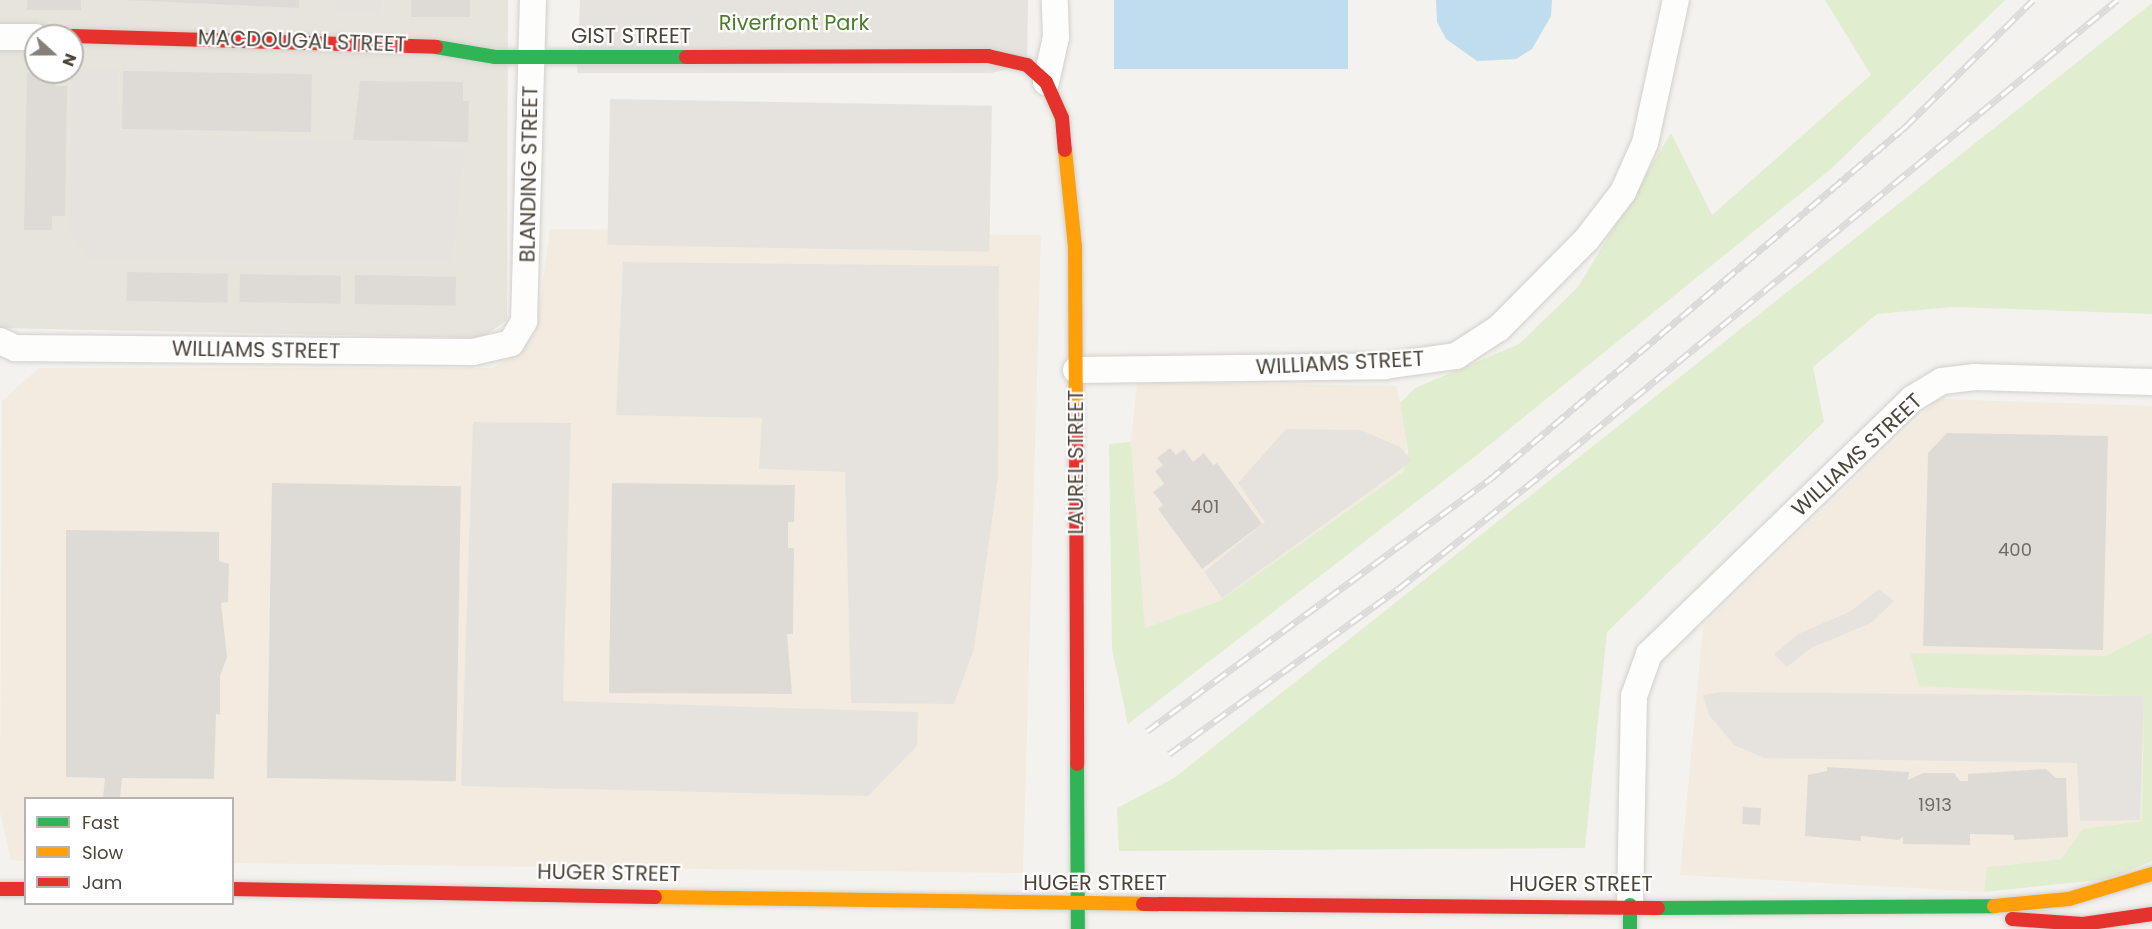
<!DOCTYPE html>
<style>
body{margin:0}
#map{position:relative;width:2152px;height:929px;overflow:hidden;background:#f4f2ee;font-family:Poppins,sans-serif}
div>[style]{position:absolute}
.residential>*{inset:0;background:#e7e4dc}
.commercial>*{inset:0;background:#f3ebdf}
.green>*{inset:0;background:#e1edcf}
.parking>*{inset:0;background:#e6e3df;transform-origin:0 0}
.water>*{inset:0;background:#c0ddf0;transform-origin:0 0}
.building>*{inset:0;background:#dedbd6;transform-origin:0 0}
.roads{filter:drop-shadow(0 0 2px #d2d0cb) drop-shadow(0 0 2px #d2d0cb)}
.street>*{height:26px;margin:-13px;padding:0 13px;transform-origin:13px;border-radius:13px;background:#fdfdfc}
.fast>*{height:14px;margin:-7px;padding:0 7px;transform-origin:7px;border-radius:7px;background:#30b455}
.slow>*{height:14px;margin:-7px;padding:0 7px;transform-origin:7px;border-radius:7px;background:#ff9f0a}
.jam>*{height:14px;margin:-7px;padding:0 7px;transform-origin:7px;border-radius:7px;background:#e5322d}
.rail>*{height:7px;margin-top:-3.5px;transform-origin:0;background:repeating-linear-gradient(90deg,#fff 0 14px,#dbdbda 0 28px);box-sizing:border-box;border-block:2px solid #dbdbda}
span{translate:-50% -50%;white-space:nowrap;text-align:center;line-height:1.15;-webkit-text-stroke:4.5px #fff;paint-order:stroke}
.number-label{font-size:18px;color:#706a61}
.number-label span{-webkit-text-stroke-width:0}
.park-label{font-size:21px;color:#4b7e2b}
.street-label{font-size:21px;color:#4b4439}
.legend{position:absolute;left:24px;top:797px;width:210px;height:108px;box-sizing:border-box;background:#fff;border:2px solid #b7b4b0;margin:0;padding:8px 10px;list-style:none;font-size:18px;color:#4b4439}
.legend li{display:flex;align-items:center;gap:12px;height:30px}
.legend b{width:30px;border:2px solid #b7b4b0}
.north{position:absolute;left:24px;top:24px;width:60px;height:60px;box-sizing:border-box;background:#fff;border:2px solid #b7b4b0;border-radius:50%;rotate:111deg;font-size:16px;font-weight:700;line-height:24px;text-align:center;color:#4b4439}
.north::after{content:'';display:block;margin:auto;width:21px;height:27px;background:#868178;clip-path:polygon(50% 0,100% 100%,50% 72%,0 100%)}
</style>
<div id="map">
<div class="residential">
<div style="clip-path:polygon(evenodd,0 0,508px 0,507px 320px,482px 338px,0 328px,0 0,36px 36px,72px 36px,72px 72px,36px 72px,36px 36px)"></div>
</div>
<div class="commercial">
<div style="clip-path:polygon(550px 229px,1041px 235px,1023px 873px,233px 863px,232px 798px,26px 798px,25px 861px,11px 860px,0 812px,2px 401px,39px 368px,492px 368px,519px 353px,536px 332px)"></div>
<div style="clip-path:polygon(1137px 382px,1397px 386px,1407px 445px,1403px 472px,1219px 601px,1145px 628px,1131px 442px)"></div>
<div style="clip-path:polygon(1938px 399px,2152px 406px,2152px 650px,2144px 696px,2142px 821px,2083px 829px,2061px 859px,1987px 867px,1984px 892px,1680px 875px,1703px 626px)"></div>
</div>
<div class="green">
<div style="clip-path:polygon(1825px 0,2005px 0,1831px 169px,1477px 455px,1128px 724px,1112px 649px,1109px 444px,1131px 442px,1145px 628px,1219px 601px,1403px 472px,1408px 451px,1400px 403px,1415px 388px,1519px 344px,1578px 287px,1671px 133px,1712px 215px,1871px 75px)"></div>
<div style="clip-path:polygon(2152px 3px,2152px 314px,1953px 307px,1877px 314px,1813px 367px,1824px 422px,1607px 632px,1585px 848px,1119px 851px,1117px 808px,1174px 778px)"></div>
<div style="clip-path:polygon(2152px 632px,2152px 861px,2108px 879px,1984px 892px,1987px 867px,2061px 859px,2083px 829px,2142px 821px,2144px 697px,1919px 686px,1910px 653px,2106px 656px)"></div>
</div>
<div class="parking">
<div style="clip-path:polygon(336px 0,382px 0,381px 14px,336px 12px)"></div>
<div style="clip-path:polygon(580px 0,1028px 0,1027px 65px,991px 73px,577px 73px)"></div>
<div style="clip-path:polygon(72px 69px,117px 69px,120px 131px,465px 147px,452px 262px,87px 258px,68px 232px)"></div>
<div style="left:610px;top:99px;width:382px;height:146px;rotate:1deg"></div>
<div style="clip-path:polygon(623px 262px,999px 266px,998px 477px,974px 649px,954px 704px,851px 703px,845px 472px,759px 469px,762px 418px,616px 415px)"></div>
<div style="clip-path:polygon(473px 422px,571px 423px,563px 701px,918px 712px,917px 746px,868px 796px,461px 786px)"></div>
<div style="clip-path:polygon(1286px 429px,1361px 430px,1400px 447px,1412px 461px,1222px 598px,1204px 572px,1265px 522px,1238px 483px)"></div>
<div style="clip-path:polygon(1879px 589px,1894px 601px,1871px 623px,1811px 648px,1787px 667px,1774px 654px,1798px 634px,1851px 611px)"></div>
<div style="clip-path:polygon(1721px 692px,2144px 696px,2140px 820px,2080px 821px,2077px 763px,1764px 758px,1734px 745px,1709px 715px,1703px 695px)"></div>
</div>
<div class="water">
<div style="left:1114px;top:0;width:234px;height:69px"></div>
<div style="clip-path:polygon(1436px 0,1552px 0,1551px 16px,1532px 49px,1516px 59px,1477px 61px,1446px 39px,1437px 22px)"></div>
</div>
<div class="building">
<div style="left:27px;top:0;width:54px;height:10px"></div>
<div style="clip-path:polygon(125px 0,299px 0,299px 8px)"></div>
<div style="left:411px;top:0;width:59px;height:17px"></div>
<div style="left:123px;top:71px;width:189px;height:58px;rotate:1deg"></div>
<div style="clip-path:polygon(27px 73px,55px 73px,55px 86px,67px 86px,65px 216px,52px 216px,52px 230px,24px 230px)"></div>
<div style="clip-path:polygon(360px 81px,463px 82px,463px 101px,469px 101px,468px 142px,353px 140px)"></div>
<div style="left:127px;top:272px;width:101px;height:29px;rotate:1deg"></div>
<div style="left:240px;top:274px;width:101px;height:28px;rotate:1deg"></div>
<div style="left:355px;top:275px;width:101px;height:29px;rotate:1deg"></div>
<div style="clip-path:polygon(1947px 433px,2108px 436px,2103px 650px,1923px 646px,1928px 453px)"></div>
<div style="clip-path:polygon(1170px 448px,1176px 455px,1184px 449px,1193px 462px,1204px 453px,1213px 465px,1217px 463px,1262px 524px,1202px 569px,1158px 509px,1163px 505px,1153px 492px,1164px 484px,1155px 471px,1163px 465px,1157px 458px)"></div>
<div style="left:272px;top:483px;width:189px;height:295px;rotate:1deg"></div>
<div style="clip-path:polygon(612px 483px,795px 485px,794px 522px,788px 522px,788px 548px,794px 548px,793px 634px,787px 634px,792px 694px,609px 693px)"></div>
<div style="clip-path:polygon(66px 530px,219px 532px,219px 561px,229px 564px,228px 602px,221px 603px,227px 657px,220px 676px,220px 715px,216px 714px,214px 779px,122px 778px,120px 798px,103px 798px,105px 778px,66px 777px)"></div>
<div style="clip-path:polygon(1827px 767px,1909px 772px,1908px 780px,1923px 773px,1954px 773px,1960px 781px,1968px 781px,1968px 774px,2046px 769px,2056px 778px,2066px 778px,2068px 837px,2014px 840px,2014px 835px,1970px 834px,1970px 845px,1903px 844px,1903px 836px,1899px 840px,1861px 836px,1861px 841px,1805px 836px,1808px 775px,1827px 771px)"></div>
<div style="left:1743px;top:807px;width:18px;height:17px;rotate:3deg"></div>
</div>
<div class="roads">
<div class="street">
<div style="left:0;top:37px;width:36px"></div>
<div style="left:1046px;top:82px;width:46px;rotate:-77.5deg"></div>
<div style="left:1056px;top:37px;width:37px;rotate:-92deg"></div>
<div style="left:0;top:341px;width:17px;rotate:25deg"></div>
<div style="left:15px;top:348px;width:458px;rotate:0.5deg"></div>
<div style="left:473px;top:352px;width:39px;rotate:-13deg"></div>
<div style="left:511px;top:343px;width:26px;rotate:-59deg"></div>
<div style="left:524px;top:321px;width:321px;rotate:-88.4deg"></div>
<div style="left:1076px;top:370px;width:309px;rotate:-0.7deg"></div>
<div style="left:1385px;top:366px;width:72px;rotate:-8deg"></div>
<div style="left:1456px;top:356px;width:51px;rotate:-33.1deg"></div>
<div style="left:1499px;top:328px;width:125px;rotate:-45.3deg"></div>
<div style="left:1587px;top:239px;width:59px;rotate:-52.5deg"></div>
<div style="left:1623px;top:192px;width:54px;rotate:-65.8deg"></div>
<div style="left:1645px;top:143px;width:146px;rotate:-77.8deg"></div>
<div style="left:1630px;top:905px;width:209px;rotate:-88.9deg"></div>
<div style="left:1634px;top:696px;width:45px;rotate:-70.3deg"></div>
<div style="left:1649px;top:654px;width:366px;rotate:-44.1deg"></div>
<div style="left:1912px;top:399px;width:35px;rotate:-31deg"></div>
<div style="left:1942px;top:381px;width:33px;rotate:-7deg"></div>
<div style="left:1975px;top:377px;width:177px;rotate:1.6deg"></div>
</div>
<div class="fast">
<div style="left:436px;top:47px;width:60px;rotate:9.6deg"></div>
<div style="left:495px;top:57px;width:191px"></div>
<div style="left:1077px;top:764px;width:165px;rotate:89.7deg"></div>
<div style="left:1630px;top:905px;width:24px;rotate:90deg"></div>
<div style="left:1658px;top:908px;width:336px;rotate:-0.3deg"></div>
</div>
<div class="slow">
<div style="left:1065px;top:150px;width:98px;rotate:84.1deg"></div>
<div style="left:1075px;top:247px;width:164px;rotate:89.7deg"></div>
<div style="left:655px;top:897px;width:488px;rotate:0.8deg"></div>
<div style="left:1994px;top:906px;width:75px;rotate:-5.3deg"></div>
<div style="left:2069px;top:899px;width:87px;rotate:-16.8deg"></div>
</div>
<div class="jam">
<div style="left:72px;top:36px;width:364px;rotate:1.7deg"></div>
<div style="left:686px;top:57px;width:302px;rotate:-0.2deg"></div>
<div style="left:988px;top:56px;width:40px;rotate:13deg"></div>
<div style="left:1027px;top:65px;width:25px;rotate:42deg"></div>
<div style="left:1046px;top:82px;width:39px;rotate:66deg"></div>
<div style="left:1062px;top:118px;width:32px;rotate:85deg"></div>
<div style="left:1076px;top:411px;width:353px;rotate:89.8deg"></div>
<div style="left:0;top:889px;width:26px"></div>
<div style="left:232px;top:889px;width:423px;rotate:1.1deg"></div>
<div style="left:1143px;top:904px;width:515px;rotate:0.45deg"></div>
<div style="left:2012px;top:919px;width:71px;rotate:4deg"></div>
<div style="left:2083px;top:924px;width:70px;rotate:-8.2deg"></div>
</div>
</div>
<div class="rail">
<div style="left:1147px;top:731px;width:424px;rotate:-36.3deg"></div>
<div style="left:1489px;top:480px;width:546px;rotate:-40.32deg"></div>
<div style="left:1905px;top:127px;width:180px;rotate:-44.8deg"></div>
<div style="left:1169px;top:754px;width:282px;rotate:-35.8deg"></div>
<div style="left:1398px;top:589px;width:164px;rotate:-38.6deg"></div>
<div style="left:1526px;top:487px;width:766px;rotate:-39.49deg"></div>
</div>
<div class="number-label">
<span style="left:1205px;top:507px">401</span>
<span style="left:2015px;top:550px">400</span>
<span style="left:1935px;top:805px">1913</span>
</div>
<div class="park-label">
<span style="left:794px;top:23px">Riverfront Park</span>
</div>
<div class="street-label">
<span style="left:631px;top:36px">GIST STREET</span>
<span style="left:302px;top:41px;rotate:2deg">MACDOUGAL STREET</span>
<span style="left:529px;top:174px;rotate:-89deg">BLANDING STREET</span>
<span style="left:256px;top:350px;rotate:1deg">WILLIAMS STREET</span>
<span style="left:1340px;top:363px;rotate:-3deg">WILLIAMS STREET</span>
<span style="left:1857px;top:455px;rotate:-43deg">WILLIAMS STREET</span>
<span style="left:1076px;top:462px;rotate:-90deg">LAUREL STREET</span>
<span style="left:609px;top:873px;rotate:1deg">HUGER STREET</span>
<span style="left:1095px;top:883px">HUGER STREET</span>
<span style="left:1581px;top:884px">HUGER STREET</span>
</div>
<ul class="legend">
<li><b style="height:8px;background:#30b455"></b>Fast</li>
<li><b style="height:8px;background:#ff9f0a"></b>Slow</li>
<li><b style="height:8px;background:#e5322d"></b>Jam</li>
</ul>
<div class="north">N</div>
</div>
